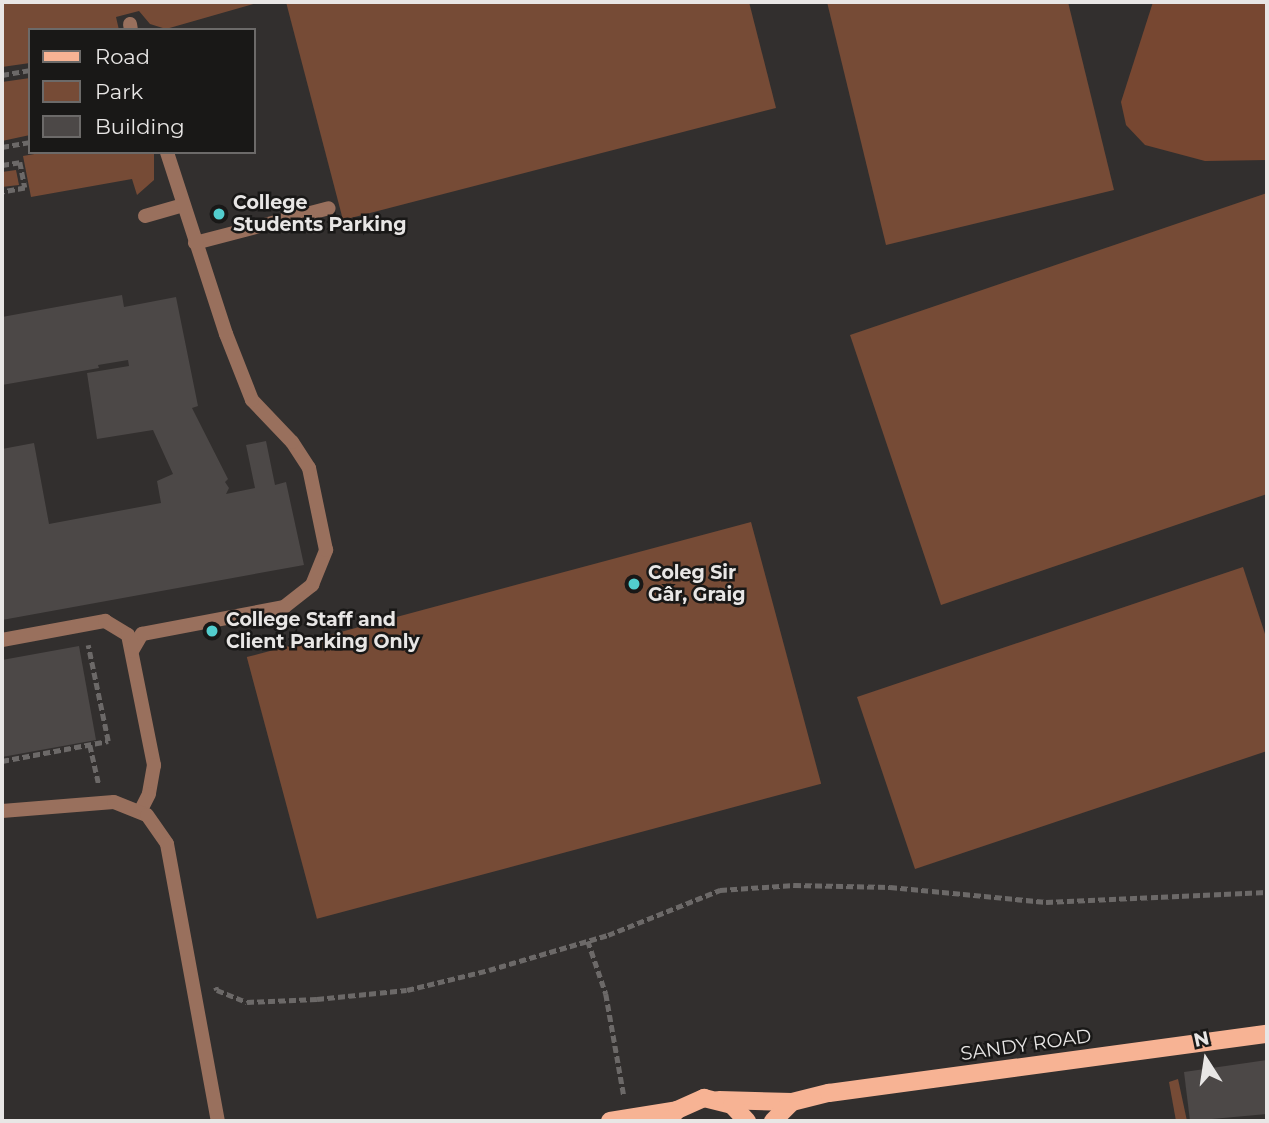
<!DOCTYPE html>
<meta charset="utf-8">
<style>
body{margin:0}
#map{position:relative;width:1269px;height:1123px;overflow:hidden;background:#322f2e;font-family:Montserrat,sans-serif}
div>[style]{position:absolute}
.green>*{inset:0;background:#764b36;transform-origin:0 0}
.forest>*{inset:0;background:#774731}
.building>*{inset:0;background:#4c4847}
.path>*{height:4.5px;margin-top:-2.25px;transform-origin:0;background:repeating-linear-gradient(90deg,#6c6968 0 7px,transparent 0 10.5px)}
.lane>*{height:14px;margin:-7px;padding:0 7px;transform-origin:7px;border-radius:7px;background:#99705d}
.primary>*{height:18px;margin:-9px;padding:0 9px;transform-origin:9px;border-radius:9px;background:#f7b394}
.dots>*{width:19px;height:19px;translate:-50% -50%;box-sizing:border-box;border:4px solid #191817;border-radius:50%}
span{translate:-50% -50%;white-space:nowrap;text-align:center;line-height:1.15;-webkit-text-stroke:5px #191817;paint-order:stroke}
.poi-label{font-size:19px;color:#e8e6e5;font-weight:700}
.left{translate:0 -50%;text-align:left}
.street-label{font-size:19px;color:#e8e6e5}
.frame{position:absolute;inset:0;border:4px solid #e8e6e5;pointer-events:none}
.legend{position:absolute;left:28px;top:28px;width:228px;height:126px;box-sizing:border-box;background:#191817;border:2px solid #6c6a69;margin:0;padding:9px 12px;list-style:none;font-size:21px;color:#e8e6e5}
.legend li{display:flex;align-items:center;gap:14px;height:35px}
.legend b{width:35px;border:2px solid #6c6a69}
.north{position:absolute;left:1171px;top:1025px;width:70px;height:70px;-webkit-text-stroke:5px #191817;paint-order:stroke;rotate:348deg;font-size:19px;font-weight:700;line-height:28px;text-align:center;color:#e8e6e5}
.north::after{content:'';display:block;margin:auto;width:24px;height:32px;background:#e8e6e5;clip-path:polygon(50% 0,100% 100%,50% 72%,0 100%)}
</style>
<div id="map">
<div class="green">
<div style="clip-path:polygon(2px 2px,260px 2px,166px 29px,150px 24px,139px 11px,116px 17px,119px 30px,30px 30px,30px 63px,2px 67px)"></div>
<div style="clip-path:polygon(286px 2px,749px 2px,776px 108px,343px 220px)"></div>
<div style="clip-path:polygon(827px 2px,1068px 2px,1114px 190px,886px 245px)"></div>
<div style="clip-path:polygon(30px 78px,30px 135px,2px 141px,2px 82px)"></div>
<div style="clip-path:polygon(46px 152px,154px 152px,154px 180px,137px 195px,132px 179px,31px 197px,23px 156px)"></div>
<div style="clip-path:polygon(16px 170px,19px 185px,2px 187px,2px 172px)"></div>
<div style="clip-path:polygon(1267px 193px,1267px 494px,941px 605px,850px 335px)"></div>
<div style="left:751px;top:522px;width:271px;height:522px;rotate:75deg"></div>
<div style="clip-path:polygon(1243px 567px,1267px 640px,1267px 751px,915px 869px,857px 697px)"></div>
<div style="clip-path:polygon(1178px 1079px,1187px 1121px,1176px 1121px,1169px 1082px)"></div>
</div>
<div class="forest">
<div style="clip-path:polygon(1153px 2px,1267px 2px,1267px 160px,1205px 161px,1145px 145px,1126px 125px,1121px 102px)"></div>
</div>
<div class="building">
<div style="clip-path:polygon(122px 295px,124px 307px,176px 297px,198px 406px,192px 408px,228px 479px,225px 482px,229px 488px,226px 494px,255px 488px,246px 445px,266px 441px,275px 485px,286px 482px,304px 565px,2px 620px,2px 449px,34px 443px,49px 524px,161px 503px,157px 481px,173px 474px,153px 430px,97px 439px,87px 373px,129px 366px,128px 360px,98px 365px,99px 368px,2px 385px,2px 317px)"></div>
<div style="clip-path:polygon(79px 646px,96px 740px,2px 757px,2px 660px)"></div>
<div style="clip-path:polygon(1267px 1060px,1267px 1114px,1190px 1121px,1184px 1072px)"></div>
</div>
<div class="path">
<div style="left:2px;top:75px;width:28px;rotate:-10deg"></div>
<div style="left:2px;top:147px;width:28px;rotate:-10deg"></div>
<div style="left:2px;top:165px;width:18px;rotate:-9deg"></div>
<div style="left:20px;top:162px;width:26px;rotate:79deg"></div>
<div style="left:25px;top:188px;width:23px;rotate:170deg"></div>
<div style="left:90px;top:745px;width:41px;rotate:77.3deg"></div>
<div style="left:2px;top:761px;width:108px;rotate:-10.7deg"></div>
<div style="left:108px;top:741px;width:98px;rotate:-101.8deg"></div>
<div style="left:588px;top:941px;width:56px;rotate:71.2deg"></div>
<div style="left:606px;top:994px;width:104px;rotate:80deg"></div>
<div style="left:216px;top:987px;width:3px;rotate:72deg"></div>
<div style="left:217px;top:990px;width:32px;rotate:22deg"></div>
<div style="left:247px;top:1002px;width:70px;rotate:-2.5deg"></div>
<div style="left:317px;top:999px;width:90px;rotate:-5.7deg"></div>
<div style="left:407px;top:990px;width:84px;rotate:-13.7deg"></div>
<div style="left:489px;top:970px;width:124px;rotate:-16.4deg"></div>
<div style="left:608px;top:935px;width:121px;rotate:-21.9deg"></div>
<div style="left:720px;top:890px;width:74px;rotate:-3.9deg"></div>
<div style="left:794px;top:885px;width:96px;rotate:1.2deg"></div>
<div style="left:890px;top:887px;width:157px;rotate:5.5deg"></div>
<div style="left:1046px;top:902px;width:221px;rotate:-2.6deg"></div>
</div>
<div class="lane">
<div style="left:130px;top:24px;width:6px;rotate:81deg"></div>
<div style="left:145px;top:216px;width:40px;rotate:-16deg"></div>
<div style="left:195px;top:243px;width:138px;rotate:-14.6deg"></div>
<div style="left:2px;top:640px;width:105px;rotate:-10.5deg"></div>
<div style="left:105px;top:621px;width:27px;rotate:31deg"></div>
<div style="left:128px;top:635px;width:133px;rotate:78.7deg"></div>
<div style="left:154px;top:765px;width:29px;rotate:100deg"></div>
<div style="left:149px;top:794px;width:20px;rotate:117deg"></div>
<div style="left:132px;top:651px;width:20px;rotate:-60deg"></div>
<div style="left:142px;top:634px;width:145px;rotate:-10.8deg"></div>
<div style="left:284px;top:607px;width:36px;rotate:-38deg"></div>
<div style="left:312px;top:585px;width:38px;rotate:-68deg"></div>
<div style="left:326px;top:550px;width:84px;rotate:-101.7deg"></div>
<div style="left:309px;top:468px;width:31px;rotate:-123deg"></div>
<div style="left:292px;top:442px;width:58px;rotate:-133.6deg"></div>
<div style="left:252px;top:400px;width:71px;rotate:-111.5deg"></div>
<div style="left:226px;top:334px;width:191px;rotate:-108deg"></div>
<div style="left:2px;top:811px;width:112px;rotate:-4.6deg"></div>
<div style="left:114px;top:802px;width:35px;rotate:22deg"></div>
<div style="left:147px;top:815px;width:35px;rotate:55deg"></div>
<div style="left:167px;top:844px;width:282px;rotate:79.6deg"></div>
</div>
<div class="primary">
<div style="left:719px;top:1100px;width:73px;rotate:1.6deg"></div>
<div style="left:792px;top:1102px;width:38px;rotate:-14deg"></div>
<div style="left:829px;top:1093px;width:442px;rotate:-7.7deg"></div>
<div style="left:610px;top:1121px;width:68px;rotate:-9.3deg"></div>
<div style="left:668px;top:1121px;width:14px;rotate:-51deg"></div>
<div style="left:677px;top:1110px;width:30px;rotate:-24deg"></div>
<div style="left:704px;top:1098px;width:29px;rotate:14deg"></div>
<div style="left:732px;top:1105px;width:22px;rotate:47deg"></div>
<div style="left:773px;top:1121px;width:27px;rotate:-45deg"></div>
</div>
<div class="dots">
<div style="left:219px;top:214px;background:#52cdcd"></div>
<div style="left:634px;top:584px;background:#52cdcd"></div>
<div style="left:212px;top:631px;background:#52cdcd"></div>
</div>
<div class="poi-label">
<span class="left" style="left:233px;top:214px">College<br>Students Parking</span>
<span class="left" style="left:648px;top:584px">Coleg Sir<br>Gâr, Graig</span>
<span class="left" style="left:226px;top:631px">College Staff and<br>Client Parking Only</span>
</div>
<div class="street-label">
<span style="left:1026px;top:1045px;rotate:-8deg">SANDY ROAD</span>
</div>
<div class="frame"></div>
<ul class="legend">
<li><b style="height:9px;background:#f7b394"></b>Road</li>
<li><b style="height:19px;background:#764b36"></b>Park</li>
<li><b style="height:19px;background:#4c4847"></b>Building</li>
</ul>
<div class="north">N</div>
</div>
